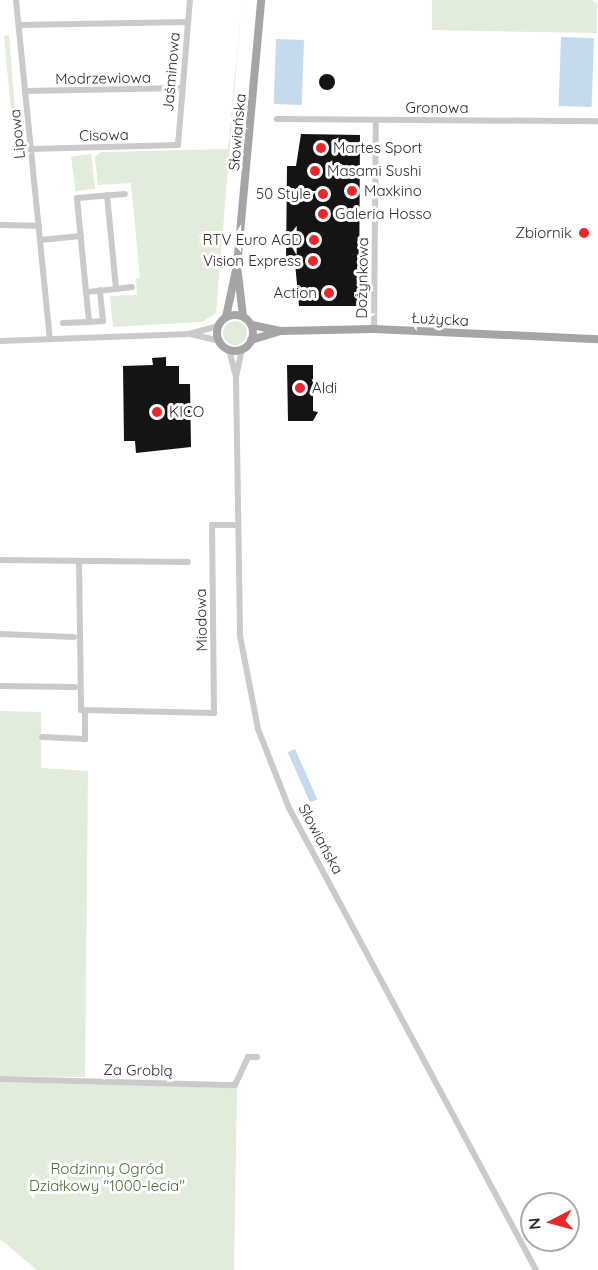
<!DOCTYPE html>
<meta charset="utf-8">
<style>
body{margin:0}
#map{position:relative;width:598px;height:1270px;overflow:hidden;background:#fff;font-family:Quicksand,sans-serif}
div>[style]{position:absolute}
.green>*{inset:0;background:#e2ecda;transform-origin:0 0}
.round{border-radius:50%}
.water>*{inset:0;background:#c5dbed;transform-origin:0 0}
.building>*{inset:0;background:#141414}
.minor>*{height:6px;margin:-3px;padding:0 3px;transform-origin:3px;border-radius:3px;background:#cacaca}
.major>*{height:8px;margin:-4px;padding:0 4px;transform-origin:4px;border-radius:4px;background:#a5a5a5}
.major>.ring{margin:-4px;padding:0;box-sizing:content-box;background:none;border:8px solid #a5a5a5;border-radius:50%}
.dots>*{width:16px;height:16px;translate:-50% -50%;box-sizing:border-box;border:3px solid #fff;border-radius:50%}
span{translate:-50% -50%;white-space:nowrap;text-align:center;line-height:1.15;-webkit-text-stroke:6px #fff;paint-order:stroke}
.street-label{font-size:15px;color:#2d2d2d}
.poi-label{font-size:15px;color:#2d2d2d}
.left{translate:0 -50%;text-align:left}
.right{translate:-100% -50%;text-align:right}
.park-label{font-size:15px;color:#4d6b39}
.north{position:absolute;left:520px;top:1192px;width:60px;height:60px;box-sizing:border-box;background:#fff;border:2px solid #ababab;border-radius:50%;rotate:264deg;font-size:16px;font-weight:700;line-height:24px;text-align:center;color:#2d2d2d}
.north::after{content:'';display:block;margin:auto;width:21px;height:27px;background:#ed2629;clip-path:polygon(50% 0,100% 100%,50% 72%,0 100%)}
</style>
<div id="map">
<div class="green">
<div style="clip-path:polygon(242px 0,216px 313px,202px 322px,113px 327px,110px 296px,137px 295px,136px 279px,140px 278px,131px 183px,98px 185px,95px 157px,101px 152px,228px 149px)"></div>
<div style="clip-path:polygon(432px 0,592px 0,597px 4px,597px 33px,432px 30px)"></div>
<div style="clip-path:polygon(9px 35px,15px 110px,11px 110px,4px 36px)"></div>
<div style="left:91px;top:154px;width:35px;height:20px;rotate:83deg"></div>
<div class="round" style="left:223px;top:321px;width:24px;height:24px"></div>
<div style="clip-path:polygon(0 711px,41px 712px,41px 768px,88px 771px,85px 1077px,0 1076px)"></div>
<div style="clip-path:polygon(0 1082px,237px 1088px,234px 1270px,37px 1270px,0 1239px)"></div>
</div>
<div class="water">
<div style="left:561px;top:37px;width:33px;height:69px;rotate:2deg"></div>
<div style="left:276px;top:39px;width:28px;height:65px;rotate:2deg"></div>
<div style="left:295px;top:749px;width:55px;height:8px;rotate:66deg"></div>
</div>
<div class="building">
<div class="round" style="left:319px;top:74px;width:16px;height:16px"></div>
<div style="clip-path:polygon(301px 134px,360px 135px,359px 306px,299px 306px,295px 263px,286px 263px,287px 166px,296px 166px)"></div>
<div style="clip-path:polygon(166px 357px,166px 366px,179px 366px,179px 384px,190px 384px,191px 447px,136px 453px,135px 441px,124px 441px,123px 366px,153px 365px,152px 358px)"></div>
<div style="clip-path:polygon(287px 365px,313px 365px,313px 411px,318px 412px,313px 421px,288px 421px)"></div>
</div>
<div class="minor">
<div style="left:16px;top:0;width:341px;rotate:84.3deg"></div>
<div style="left:19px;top:25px;width:169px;rotate:-1deg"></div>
<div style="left:25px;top:91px;width:157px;rotate:-1.1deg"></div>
<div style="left:277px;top:119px;width:321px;rotate:0.4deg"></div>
<div style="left:31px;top:149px;width:147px;rotate:-1.6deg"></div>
<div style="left:178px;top:145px;width:145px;rotate:-85.3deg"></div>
<div style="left:107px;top:195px;width:94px;rotate:84.5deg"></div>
<div style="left:116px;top:289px;width:30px;rotate:174deg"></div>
<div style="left:86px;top:292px;width:94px;rotate:-95.5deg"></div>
<div style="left:77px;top:198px;width:48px;rotate:-4.8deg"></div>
<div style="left:0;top:225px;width:39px;rotate:1deg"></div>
<div style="left:40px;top:240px;width:41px;rotate:-5.6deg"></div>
<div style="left:116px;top:289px;width:16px;rotate:-7deg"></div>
<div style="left:86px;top:292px;width:30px;rotate:84deg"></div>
<div style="left:89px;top:322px;width:14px;rotate:-4deg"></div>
<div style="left:103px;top:321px;width:31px;rotate:-96deg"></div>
<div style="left:63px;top:323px;width:26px;rotate:-2deg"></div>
<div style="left:374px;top:329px;width:209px;rotate:-89.5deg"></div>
<div style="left:190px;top:334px;width:31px;rotate:13deg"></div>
<div style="left:0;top:341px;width:189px;rotate:-2.1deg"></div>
<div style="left:189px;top:334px;width:31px;rotate:-15deg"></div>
<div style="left:229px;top:349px;width:29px;rotate:76deg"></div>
<div style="left:236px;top:377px;width:259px;rotate:89.1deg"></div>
<div style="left:240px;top:636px;width:95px;rotate:79deg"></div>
<div style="left:258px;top:729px;width:85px;rotate:68.6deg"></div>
<div style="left:289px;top:808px;width:524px;rotate:61.87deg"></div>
<div style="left:236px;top:377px;width:29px;rotate:-78deg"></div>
<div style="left:0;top:560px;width:188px;rotate:0.6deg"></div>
<div style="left:79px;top:561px;width:149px;rotate:89.2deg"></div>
<div style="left:81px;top:710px;width:133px;rotate:1.3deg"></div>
<div style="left:214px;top:713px;width:188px;rotate:-90.6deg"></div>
<div style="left:212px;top:525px;width:25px"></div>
<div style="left:0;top:634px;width:74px;rotate:2.3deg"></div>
<div style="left:0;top:686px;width:75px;rotate:0.8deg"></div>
<div style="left:42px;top:737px;width:43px;rotate:2.7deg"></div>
<div style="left:85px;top:739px;width:28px;rotate:-90deg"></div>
<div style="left:0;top:1079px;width:235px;rotate:1.5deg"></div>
<div style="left:235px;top:1085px;width:31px;rotate:-65deg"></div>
<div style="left:248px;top:1057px;width:9px"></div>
</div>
<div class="major">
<div class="ring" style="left:217px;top:315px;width:28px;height:28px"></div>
<div style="left:243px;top:316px;width:50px;rotate:-96.8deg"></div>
<div style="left:237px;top:266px;width:267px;rotate:-84.8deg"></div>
<div style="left:226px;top:317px;width:48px;rotate:-78deg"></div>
<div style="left:252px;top:325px;width:29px;rotate:12deg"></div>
<div style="left:280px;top:331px;width:94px;rotate:-1.2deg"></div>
<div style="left:374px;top:329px;width:224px;rotate:2.6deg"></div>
<div style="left:251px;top:340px;width:30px;rotate:-17deg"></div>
</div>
<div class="dots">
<div style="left:321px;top:148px;background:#ed2629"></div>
<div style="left:315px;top:171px;background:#ed2629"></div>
<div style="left:352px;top:191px;background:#ed2629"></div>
<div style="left:323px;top:194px;background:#ed2629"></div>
<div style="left:323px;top:214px;background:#ed2629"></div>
<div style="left:584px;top:233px;background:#ed2629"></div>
<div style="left:314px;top:240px;background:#ed2629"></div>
<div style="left:313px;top:261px;background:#ed2629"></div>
<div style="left:329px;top:293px;background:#ed2629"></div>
<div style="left:300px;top:388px;background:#ed2629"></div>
<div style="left:157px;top:412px;background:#ed2629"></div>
</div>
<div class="street-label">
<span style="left:171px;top:72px;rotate:-85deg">Jaśminowa</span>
<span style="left:103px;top:78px;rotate:-1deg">Modrzewiowa</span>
<span style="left:437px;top:108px">Gronowa</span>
<span style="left:237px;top:132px;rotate:-85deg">Słowiańska</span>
<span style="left:17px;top:134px;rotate:-96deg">Lipowa</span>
<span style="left:104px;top:135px;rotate:-1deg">Cisowa</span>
<span style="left:362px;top:278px;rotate:-89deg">Dożynkowa</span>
<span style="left:440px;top:319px;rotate:3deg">Łużycka</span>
<span style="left:201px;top:620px;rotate:-91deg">Miodowa</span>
<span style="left:321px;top:839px;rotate:62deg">Słowiańska</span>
<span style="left:138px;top:1070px;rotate:1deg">Za Groblą</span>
</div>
<div class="poi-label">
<span class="left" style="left:333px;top:148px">Martes Sport</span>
<span class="left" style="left:327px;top:171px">Masami Sushi</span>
<span class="left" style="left:364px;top:191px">Maxkino</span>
<span class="right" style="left:311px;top:194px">50 Style</span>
<span class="left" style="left:335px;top:214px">Galeria Hosso</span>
<span class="right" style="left:572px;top:233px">Zbiornik</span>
<span class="right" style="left:302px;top:240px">RTV Euro AGD</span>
<span class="right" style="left:301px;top:261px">Vision Express</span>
<span class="right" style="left:317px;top:293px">Action</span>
<span class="left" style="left:312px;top:388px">Aldi</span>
<span class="left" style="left:169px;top:412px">KICO</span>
</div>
<div class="park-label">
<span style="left:107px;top:1177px">Rodzinny Ogród<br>Działkowy "1000-lecia"</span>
</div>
<div class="north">N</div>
</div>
